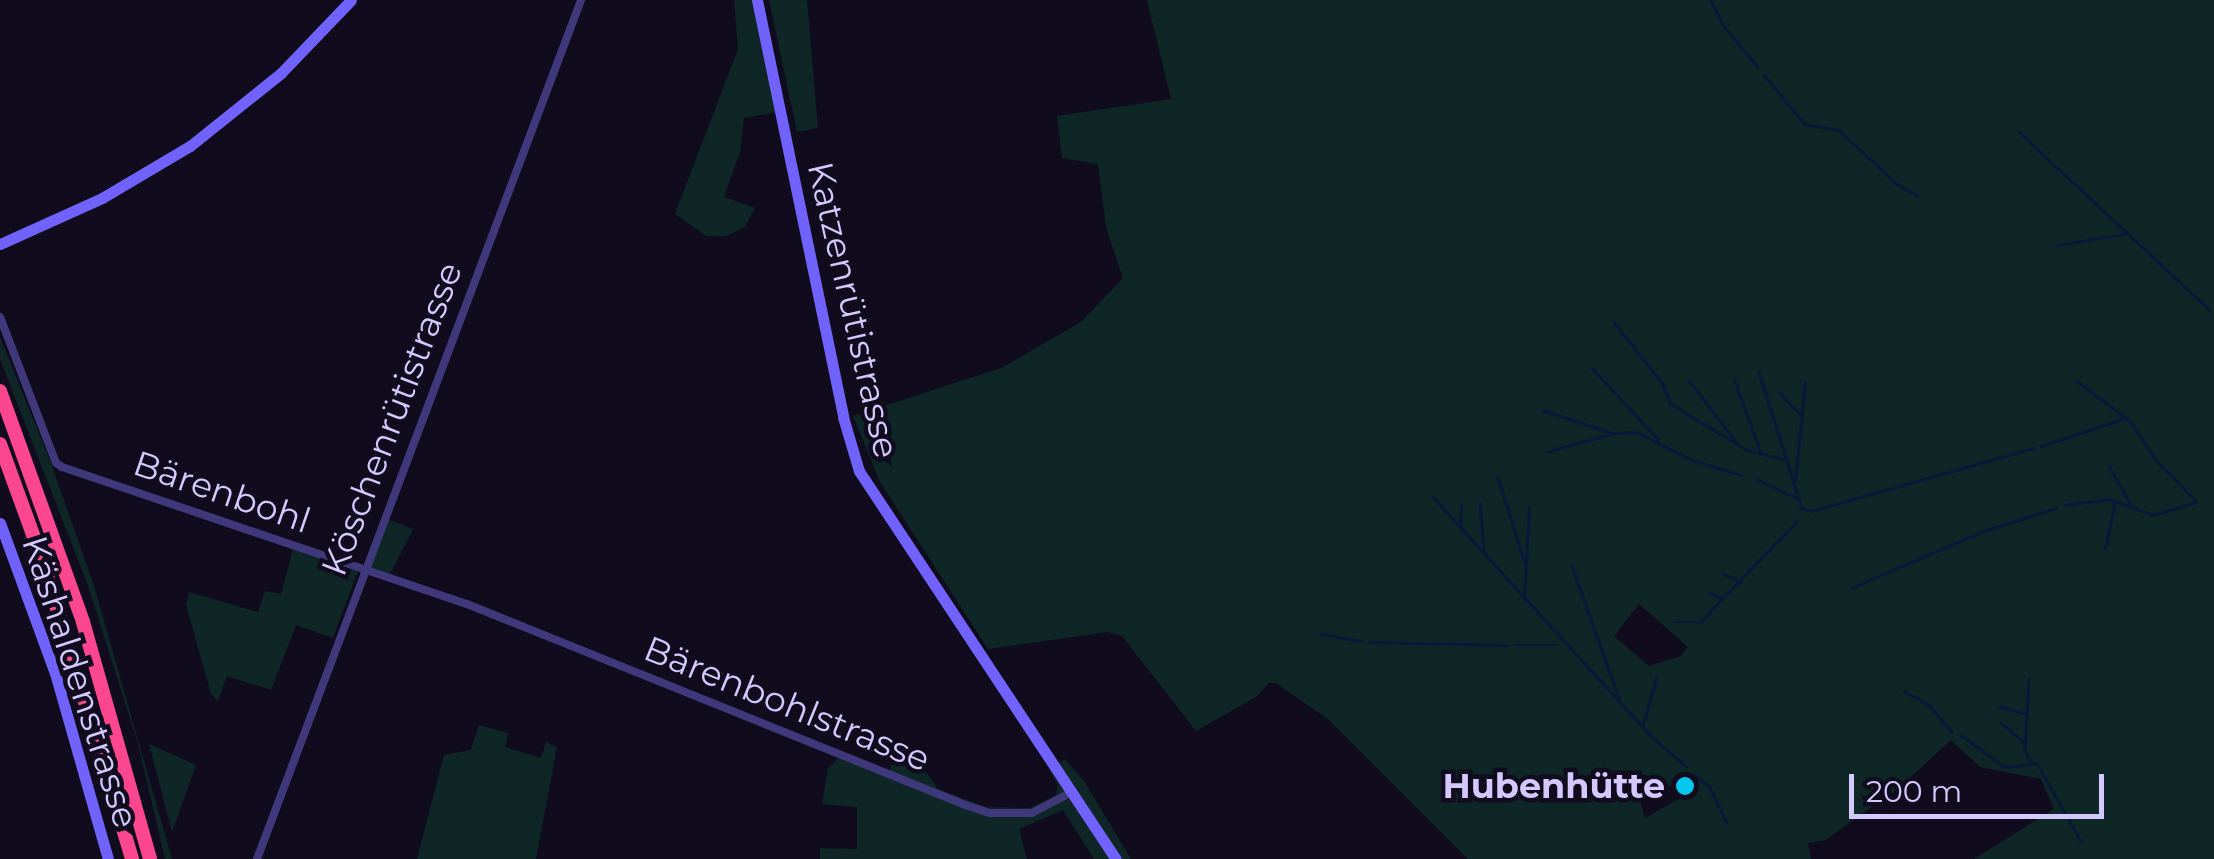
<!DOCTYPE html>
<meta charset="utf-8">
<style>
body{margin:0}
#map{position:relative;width:2214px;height:859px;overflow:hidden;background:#100c1d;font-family:Montserrat,sans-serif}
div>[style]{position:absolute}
.green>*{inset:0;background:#0f2627}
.stream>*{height:2.5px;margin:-1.25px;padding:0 1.25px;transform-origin:1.25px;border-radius:1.25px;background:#091739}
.street>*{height:8px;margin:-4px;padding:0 4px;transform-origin:4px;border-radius:4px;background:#3f387b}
.secondary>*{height:11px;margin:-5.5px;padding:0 5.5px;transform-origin:5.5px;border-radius:5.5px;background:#7162fc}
.highway>*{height:14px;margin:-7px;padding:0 7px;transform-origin:7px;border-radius:7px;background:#fc4690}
.dots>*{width:28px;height:28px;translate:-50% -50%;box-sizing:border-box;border:5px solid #100c1d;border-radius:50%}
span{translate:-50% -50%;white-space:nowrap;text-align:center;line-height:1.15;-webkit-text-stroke:9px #100c1d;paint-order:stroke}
.street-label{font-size:35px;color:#d3c9fe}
.poi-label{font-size:35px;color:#d3c9fe;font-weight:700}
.right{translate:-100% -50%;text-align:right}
.scale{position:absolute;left:1849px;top:774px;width:255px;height:45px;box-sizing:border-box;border:5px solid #d3c9fe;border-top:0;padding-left:12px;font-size:30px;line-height:35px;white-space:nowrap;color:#d3c9fe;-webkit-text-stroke:8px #100c1d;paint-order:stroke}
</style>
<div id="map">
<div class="green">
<div style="clip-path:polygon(734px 0,753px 0,776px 112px,744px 118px,740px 152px,724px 197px,755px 208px,745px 227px,726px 236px,706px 236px,675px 214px,738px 49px)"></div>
<div style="clip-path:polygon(769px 0,807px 0,818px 128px,797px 132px)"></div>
<div style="clip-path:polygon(evenodd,1147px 0,2214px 0,2214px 859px,1974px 859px,2054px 809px,2041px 779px,1980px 767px,1951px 740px,1899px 788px,1825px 840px,1808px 843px,1811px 859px,1468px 859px,1329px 720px,1276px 683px,1269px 683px,1256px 697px,1196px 731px,1122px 636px,1108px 632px,988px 649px,880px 482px,853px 416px,1001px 368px,1081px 322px,1123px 278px,1106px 227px,1098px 164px,1062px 158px,1057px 116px,1171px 99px,1147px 0,1639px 604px,1688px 647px,1681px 656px,1649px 666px,1614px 636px,1639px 604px,1147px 0,1689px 776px,1696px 789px,1645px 818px,1640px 801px,1689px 776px)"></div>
<div style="clip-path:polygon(0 337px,52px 466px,94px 586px,172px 859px,165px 859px,138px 744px,88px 586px,0 359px)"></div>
<div style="clip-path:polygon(387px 519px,413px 529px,390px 574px,369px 567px)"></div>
<div style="clip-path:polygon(293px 549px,358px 571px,333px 638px,296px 625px,271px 690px,227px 676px,218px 701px,211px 694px,186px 605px,189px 592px,258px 612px,265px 591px,281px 594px)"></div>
<div style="clip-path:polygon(479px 725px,508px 733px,505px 747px,541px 758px,546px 742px,557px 747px,536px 859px,417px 859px,444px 755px,471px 750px)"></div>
<div style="clip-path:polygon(902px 737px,938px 789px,986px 807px,1030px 808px,1056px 795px,1058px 785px,1049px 770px,1065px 759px,1084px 781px,1131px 859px,1094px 859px,1063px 810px,1019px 829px,1027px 859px,820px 859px,820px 848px,857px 849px,857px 807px,822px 804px,828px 768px,838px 758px,887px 777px)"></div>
<div style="clip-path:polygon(149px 744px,196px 765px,172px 832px)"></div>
</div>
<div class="stream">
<div style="left:1711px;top:0;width:28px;rotate:64deg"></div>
<div style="left:1723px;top:25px;width:55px;rotate:50.2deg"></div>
<div style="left:1764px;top:75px;width:64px;rotate:50.1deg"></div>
<div style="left:1805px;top:124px;width:35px;rotate:10deg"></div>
<div style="left:1839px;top:130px;width:79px;rotate:43deg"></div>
<div style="left:1897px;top:184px;width:23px;rotate:29deg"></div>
<div style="left:2019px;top:132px;width:260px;rotate:43deg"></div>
<div style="left:2057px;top:245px;width:69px;rotate:-9.2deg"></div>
<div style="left:1614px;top:322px;width:79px;rotate:51.7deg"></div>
<div style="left:1663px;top:384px;width:22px;rotate:68deg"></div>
<div style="left:1671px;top:404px;width:89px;rotate:31.2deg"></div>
<div style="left:1747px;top:450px;width:41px;rotate:14deg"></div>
<div style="left:1592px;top:368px;width:98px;rotate:47.1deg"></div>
<div style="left:1759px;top:372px;width:143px;rotate:72.5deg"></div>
<div style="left:1802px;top:508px;width:9px;rotate:18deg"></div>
<div style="left:1811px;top:511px;width:232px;rotate:-15.8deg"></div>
<div style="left:1734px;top:379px;width:78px;rotate:69.7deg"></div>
<div style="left:1689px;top:380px;width:79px;rotate:52.7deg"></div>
<div style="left:2077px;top:381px;width:66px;rotate:37deg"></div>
<div style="left:2130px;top:421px;width:48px;rotate:56deg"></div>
<div style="left:2157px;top:461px;width:57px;rotate:45.7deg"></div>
<div style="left:1779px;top:392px;width:33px;rotate:46deg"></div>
<div style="left:1542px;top:410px;width:74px;rotate:18.2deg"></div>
<div style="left:2041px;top:446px;width:89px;rotate:-18.4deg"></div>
<div style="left:1546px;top:452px;width:71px;rotate:-15.6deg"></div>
<div style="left:1614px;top:433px;width:23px;rotate:-2deg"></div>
<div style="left:1637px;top:432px;width:62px;rotate:27deg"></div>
<div style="left:1692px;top:460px;width:52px;rotate:16.7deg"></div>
<div style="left:2109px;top:466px;width:43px;rotate:60.4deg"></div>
<div style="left:1498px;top:477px;width:90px;rotate:72.6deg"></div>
<div style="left:1756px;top:479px;width:47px;rotate:24.9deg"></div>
<div style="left:1795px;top:481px;width:99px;rotate:-84.2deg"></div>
<div style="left:1433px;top:497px;width:325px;rotate:47.6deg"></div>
<div style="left:1652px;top:737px;width:46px;rotate:40.6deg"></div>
<div style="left:1480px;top:502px;width:49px;rotate:85.3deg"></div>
<div style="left:2064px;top:505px;width:46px;rotate:-7.4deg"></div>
<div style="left:2110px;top:499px;width:46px;rotate:20.4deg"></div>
<div style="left:2153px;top:515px;width:45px;rotate:-16.8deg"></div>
<div style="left:1460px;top:526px;width:19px;rotate:-87deg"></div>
<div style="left:2105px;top:549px;width:48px;rotate:-78deg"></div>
<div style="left:1572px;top:566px;width:143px;rotate:70.4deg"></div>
<div style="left:1724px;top:574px;width:19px;rotate:25deg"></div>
<div style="left:1851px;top:588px;width:142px;rotate:-23.3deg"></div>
<div style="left:1981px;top:532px;width:79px;rotate:-17.7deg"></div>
<div style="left:1710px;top:593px;width:13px;rotate:23deg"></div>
<div style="left:1524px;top:596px;width:89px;rotate:-86.8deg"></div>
<div style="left:1675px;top:622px;width:25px"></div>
<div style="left:1700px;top:622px;width:139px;rotate:-46.2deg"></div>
<div style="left:1321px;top:634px;width:41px;rotate:9.9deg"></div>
<div style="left:1369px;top:642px;width:138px;rotate:1.2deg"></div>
<div style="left:1514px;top:645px;width:44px"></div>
<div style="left:2029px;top:679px;width:71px;rotate:93.2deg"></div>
<div style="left:2025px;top:750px;width:12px;rotate:66deg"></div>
<div style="left:1904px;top:691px;width:29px;rotate:29deg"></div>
<div style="left:1929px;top:705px;width:35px;rotate:49deg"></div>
<div style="left:1999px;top:706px;width:29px;rotate:16deg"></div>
<div style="left:2000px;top:722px;width:33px;rotate:40deg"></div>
<div style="left:1643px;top:725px;width:49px;rotate:-74.5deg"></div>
<div style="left:1961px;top:735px;width:54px;rotate:36deg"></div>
<div style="left:2005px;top:767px;width:32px;rotate:-7deg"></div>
<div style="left:2037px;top:763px;width:90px;rotate:60.6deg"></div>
<div style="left:1694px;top:775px;width:20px;rotate:37deg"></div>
<div style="left:1710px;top:787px;width:38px;rotate:65deg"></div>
</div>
<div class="street">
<div style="left:0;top:317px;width:156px;rotate:69deg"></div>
<div style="left:56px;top:463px;width:7px;rotate:34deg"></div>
<div style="left:62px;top:467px;width:428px;rotate:18.7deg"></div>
<div style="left:467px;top:604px;width:540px;rotate:21.96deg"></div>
<div style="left:968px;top:806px;width:23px;rotate:18deg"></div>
<div style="left:990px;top:813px;width:42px"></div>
<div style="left:1032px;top:813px;width:45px;rotate:-27.7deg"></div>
<div style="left:257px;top:859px;width:918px;rotate:-69.33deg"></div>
</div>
<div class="secondary">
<div style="left:757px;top:0;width:426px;rotate:78.3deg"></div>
<div style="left:843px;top:417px;width:56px;rotate:73.5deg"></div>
<div style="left:859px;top:471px;width:465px;rotate:56.5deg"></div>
<div style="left:0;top:244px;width:112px;rotate:-24.3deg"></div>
<div style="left:102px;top:198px;width:102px;rotate:-30.6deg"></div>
<div style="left:190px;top:146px;width:117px;rotate:-38.7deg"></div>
<div style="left:281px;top:73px;width:101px;rotate:-46.2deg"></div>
<div style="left:0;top:523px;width:160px;rotate:69.9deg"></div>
<div style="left:55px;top:673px;width:193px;rotate:74.1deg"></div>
</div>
<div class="highway">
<div style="left:0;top:391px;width:245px;rotate:70.2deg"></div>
<div style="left:83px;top:622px;width:246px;rotate:74.2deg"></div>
<div style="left:0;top:444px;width:126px;rotate:70deg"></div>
<div style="left:43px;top:562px;width:310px;rotate:73.3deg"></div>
</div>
<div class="dots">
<div style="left:1685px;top:786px;background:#04c6ef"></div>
</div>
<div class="street-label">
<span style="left:853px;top:310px;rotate:77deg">Katzenrütistrasse</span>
<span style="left:392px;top:419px;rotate:-69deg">Köschenrütistrasse</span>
<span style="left:222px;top:492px;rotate:19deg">Bärenbohl</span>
<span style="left:80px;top:682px;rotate:72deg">Käshaldenstrasse</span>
<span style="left:787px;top:704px;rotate:22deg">Bärenbohlstrasse</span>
</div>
<div class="poi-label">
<span class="right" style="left:1665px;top:786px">Hubenhütte</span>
</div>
<div class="scale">200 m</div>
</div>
